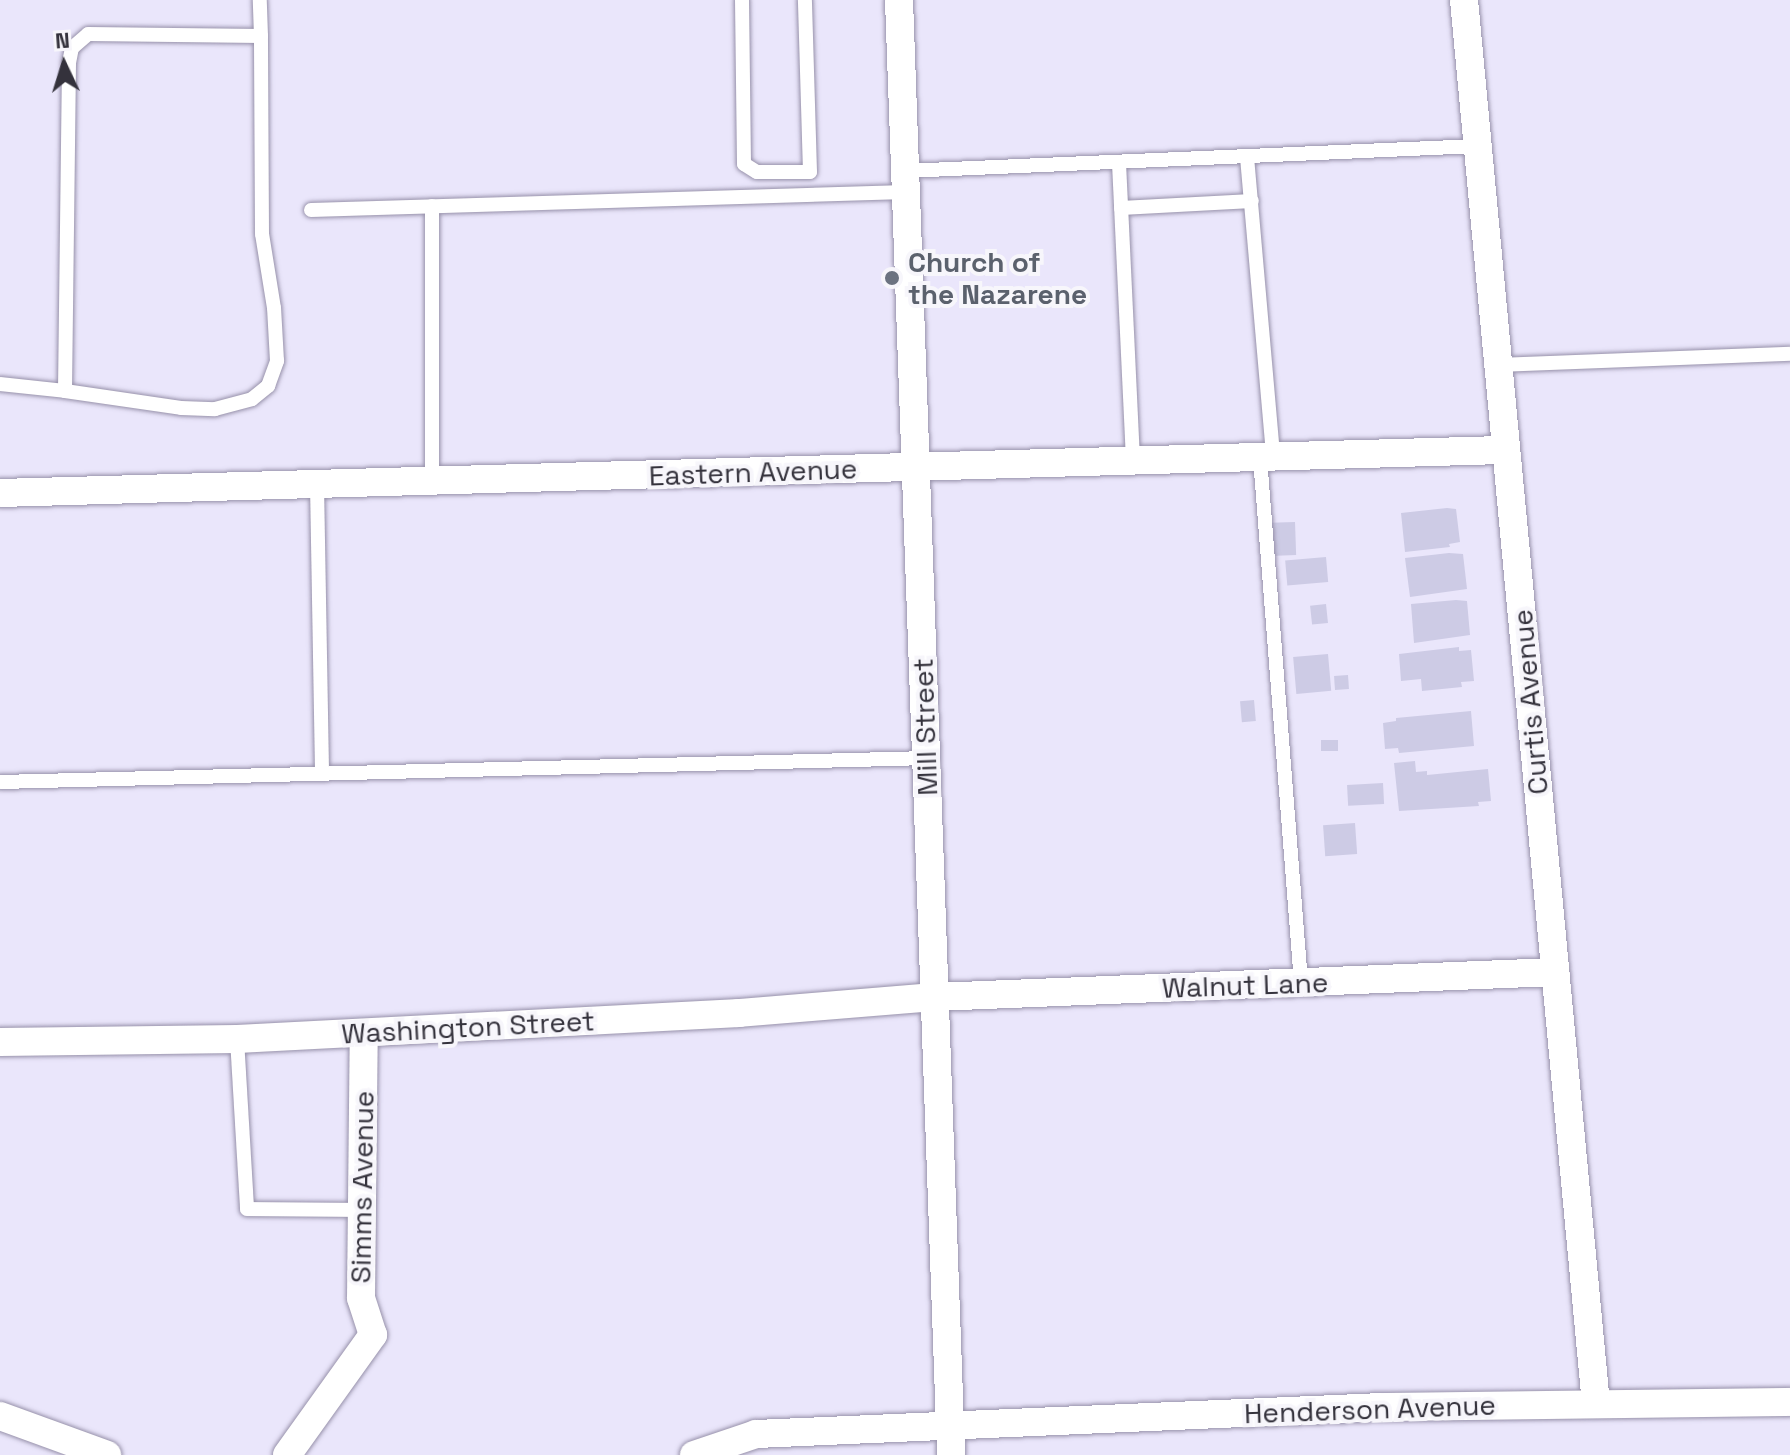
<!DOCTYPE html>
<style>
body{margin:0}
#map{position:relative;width:1790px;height:1455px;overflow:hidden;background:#eae6fb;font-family:"Space Grotesk",sans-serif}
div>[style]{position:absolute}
.building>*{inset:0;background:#cdcbe5;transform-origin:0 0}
.roads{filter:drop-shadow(0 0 2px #9791aa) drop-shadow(0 0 2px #9791aa)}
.lane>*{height:14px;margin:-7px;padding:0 7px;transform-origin:7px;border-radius:7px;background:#fff}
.street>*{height:28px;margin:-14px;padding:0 14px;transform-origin:14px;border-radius:14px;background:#fff}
.dots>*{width:22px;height:22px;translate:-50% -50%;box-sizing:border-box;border:4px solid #f7f6fb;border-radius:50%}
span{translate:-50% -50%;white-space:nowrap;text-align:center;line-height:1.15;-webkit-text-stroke:8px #f7f6fb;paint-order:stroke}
.worship-label{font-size:28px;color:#5b616d;font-weight:700}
.left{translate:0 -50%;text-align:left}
.street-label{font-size:28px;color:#34323c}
.north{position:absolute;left:24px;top:24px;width:80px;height:80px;-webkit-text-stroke:6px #f7f6fb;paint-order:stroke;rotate:356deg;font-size:22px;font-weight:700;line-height:32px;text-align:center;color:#34323c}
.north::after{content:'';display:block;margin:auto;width:28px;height:36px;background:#34323c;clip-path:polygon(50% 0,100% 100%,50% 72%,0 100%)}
</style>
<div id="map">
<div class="building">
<div style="clip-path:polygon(1447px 508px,1456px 509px,1460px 542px,1449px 544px,1450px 547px,1405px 552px,1401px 513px)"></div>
<div style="left:1295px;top:522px;width:33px;height:26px;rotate:88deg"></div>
<div style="clip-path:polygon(1449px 553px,1463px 554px,1467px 589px,1410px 597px,1405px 558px)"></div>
<div style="left:1326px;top:557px;width:25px;height:41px;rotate:85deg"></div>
<div style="clip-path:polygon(1456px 600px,1467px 601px,1470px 635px,1414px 643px,1411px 604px)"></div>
<div style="left:1326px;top:604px;width:19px;height:16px;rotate:84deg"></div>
<div style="clip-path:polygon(1459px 647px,1459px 651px,1471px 650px,1474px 681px,1461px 682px,1462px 687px,1422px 691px,1421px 679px,1401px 681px,1399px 654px)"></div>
<div style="left:1328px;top:654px;width:37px;height:35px;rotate:85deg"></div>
<div style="left:1348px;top:675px;width:14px;height:14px;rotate:86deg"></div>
<div style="left:1254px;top:700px;width:21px;height:14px;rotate:85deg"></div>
<div style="clip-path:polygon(1471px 711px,1474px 746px,1399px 753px,1398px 748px,1385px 749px,1383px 723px,1396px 721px,1396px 718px)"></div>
<div style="left:1321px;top:740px;width:17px;height:11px"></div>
<div style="clip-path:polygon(1415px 761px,1416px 772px,1427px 771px,1427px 775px,1488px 769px,1491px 801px,1478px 802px,1479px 806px,1399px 811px,1394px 763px)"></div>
<div style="left:1383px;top:783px;width:21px;height:36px;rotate:87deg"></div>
<div style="left:1355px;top:823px;width:31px;height:32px;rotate:86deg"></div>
</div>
<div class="roads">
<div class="lane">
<div style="left:742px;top:0;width:164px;rotate:89.3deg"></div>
<div style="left:744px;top:164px;width:15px;rotate:32deg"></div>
<div style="left:757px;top:172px;width:53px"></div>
<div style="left:810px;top:172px;width:172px;rotate:-91.7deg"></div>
<div style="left:1247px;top:157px;width:301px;rotate:85deg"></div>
<div style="left:1119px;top:163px;width:298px;rotate:87.3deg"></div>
<div style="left:905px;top:171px;width:574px;rotate:-2.5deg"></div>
<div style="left:432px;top:206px;width:275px;rotate:90deg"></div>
<div style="left:1121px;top:208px;width:131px;rotate:-3.1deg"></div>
<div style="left:311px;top:210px;width:595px;rotate:-1.73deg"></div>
<div style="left:1498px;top:365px;width:292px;rotate:-2.2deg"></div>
<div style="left:0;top:384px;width:65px;rotate:6.1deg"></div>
<div style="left:65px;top:391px;width:328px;rotate:-89.3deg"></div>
<div style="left:69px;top:63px;width:15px;rotate:-79deg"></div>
<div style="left:72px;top:48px;width:21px;rotate:-41deg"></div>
<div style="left:88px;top:34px;width:173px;rotate:0.7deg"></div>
<div style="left:261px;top:36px;width:36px;rotate:-92deg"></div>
<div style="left:65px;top:391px;width:117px;rotate:8.3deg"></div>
<div style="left:181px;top:408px;width:34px;rotate:2deg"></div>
<div style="left:215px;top:409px;width:38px;rotate:-15deg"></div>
<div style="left:252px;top:399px;width:21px;rotate:-39deg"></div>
<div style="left:268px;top:386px;width:27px;rotate:-70deg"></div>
<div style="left:277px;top:361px;width:53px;rotate:-93.2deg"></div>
<div style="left:274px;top:308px;width:75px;rotate:-99.2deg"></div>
<div style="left:262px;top:234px;width:198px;rotate:-90.3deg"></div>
<div style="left:1260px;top:458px;width:526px;rotate:85.53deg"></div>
<div style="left:317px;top:484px;width:290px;rotate:89deg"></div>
<div style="left:0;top:782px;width:926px;rotate:-1.48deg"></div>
<div style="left:237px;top:1039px;width:170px;rotate:86.6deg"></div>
<div style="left:247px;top:1209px;width:114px;rotate:0.5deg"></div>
</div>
<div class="street">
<div style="left:899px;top:0;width:1456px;rotate:87.95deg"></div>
<div style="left:1464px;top:0;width:1410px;rotate:84.63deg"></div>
<div style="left:0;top:493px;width:1507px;rotate:-1.64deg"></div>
<div style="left:0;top:1042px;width:237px;rotate:-0.7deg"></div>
<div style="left:237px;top:1039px;width:503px;rotate:-2.96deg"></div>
<div style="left:739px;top:1013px;width:197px;rotate:-4.7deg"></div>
<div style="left:935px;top:997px;width:621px;rotate:-2.31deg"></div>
<div style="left:0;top:1416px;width:114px;rotate:20deg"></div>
<div style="left:287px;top:1455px;width:148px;rotate:-54.4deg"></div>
<div style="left:373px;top:1335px;width:39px;rotate:-108deg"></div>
<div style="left:361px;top:1298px;width:265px;rotate:-89.4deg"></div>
<div style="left:694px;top:1455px;width:65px;rotate:-18.7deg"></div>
<div style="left:756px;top:1434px;width:626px;rotate:-2.47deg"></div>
<div style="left:1381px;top:1407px;width:409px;rotate:-0.7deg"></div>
</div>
</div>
<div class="dots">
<div style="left:892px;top:278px;background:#6b7280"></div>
</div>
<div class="worship-label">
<span class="left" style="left:908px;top:278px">Church of<br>the Nazarene</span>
</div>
<div class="street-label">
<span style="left:753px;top:472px;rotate:-2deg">Eastern Avenue</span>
<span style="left:1530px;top:702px;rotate:-95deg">Curtis Avenue</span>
<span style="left:925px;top:727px;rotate:-92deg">Mill Street</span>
<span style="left:1245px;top:985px;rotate:-2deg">Walnut Lane</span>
<span style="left:468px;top:1027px;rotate:-3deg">Washington Street</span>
<span style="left:362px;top:1187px;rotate:-89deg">Simms Avenue</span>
<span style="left:1370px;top:1409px;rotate:-2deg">Henderson Avenue</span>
</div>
<div class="north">N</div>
</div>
